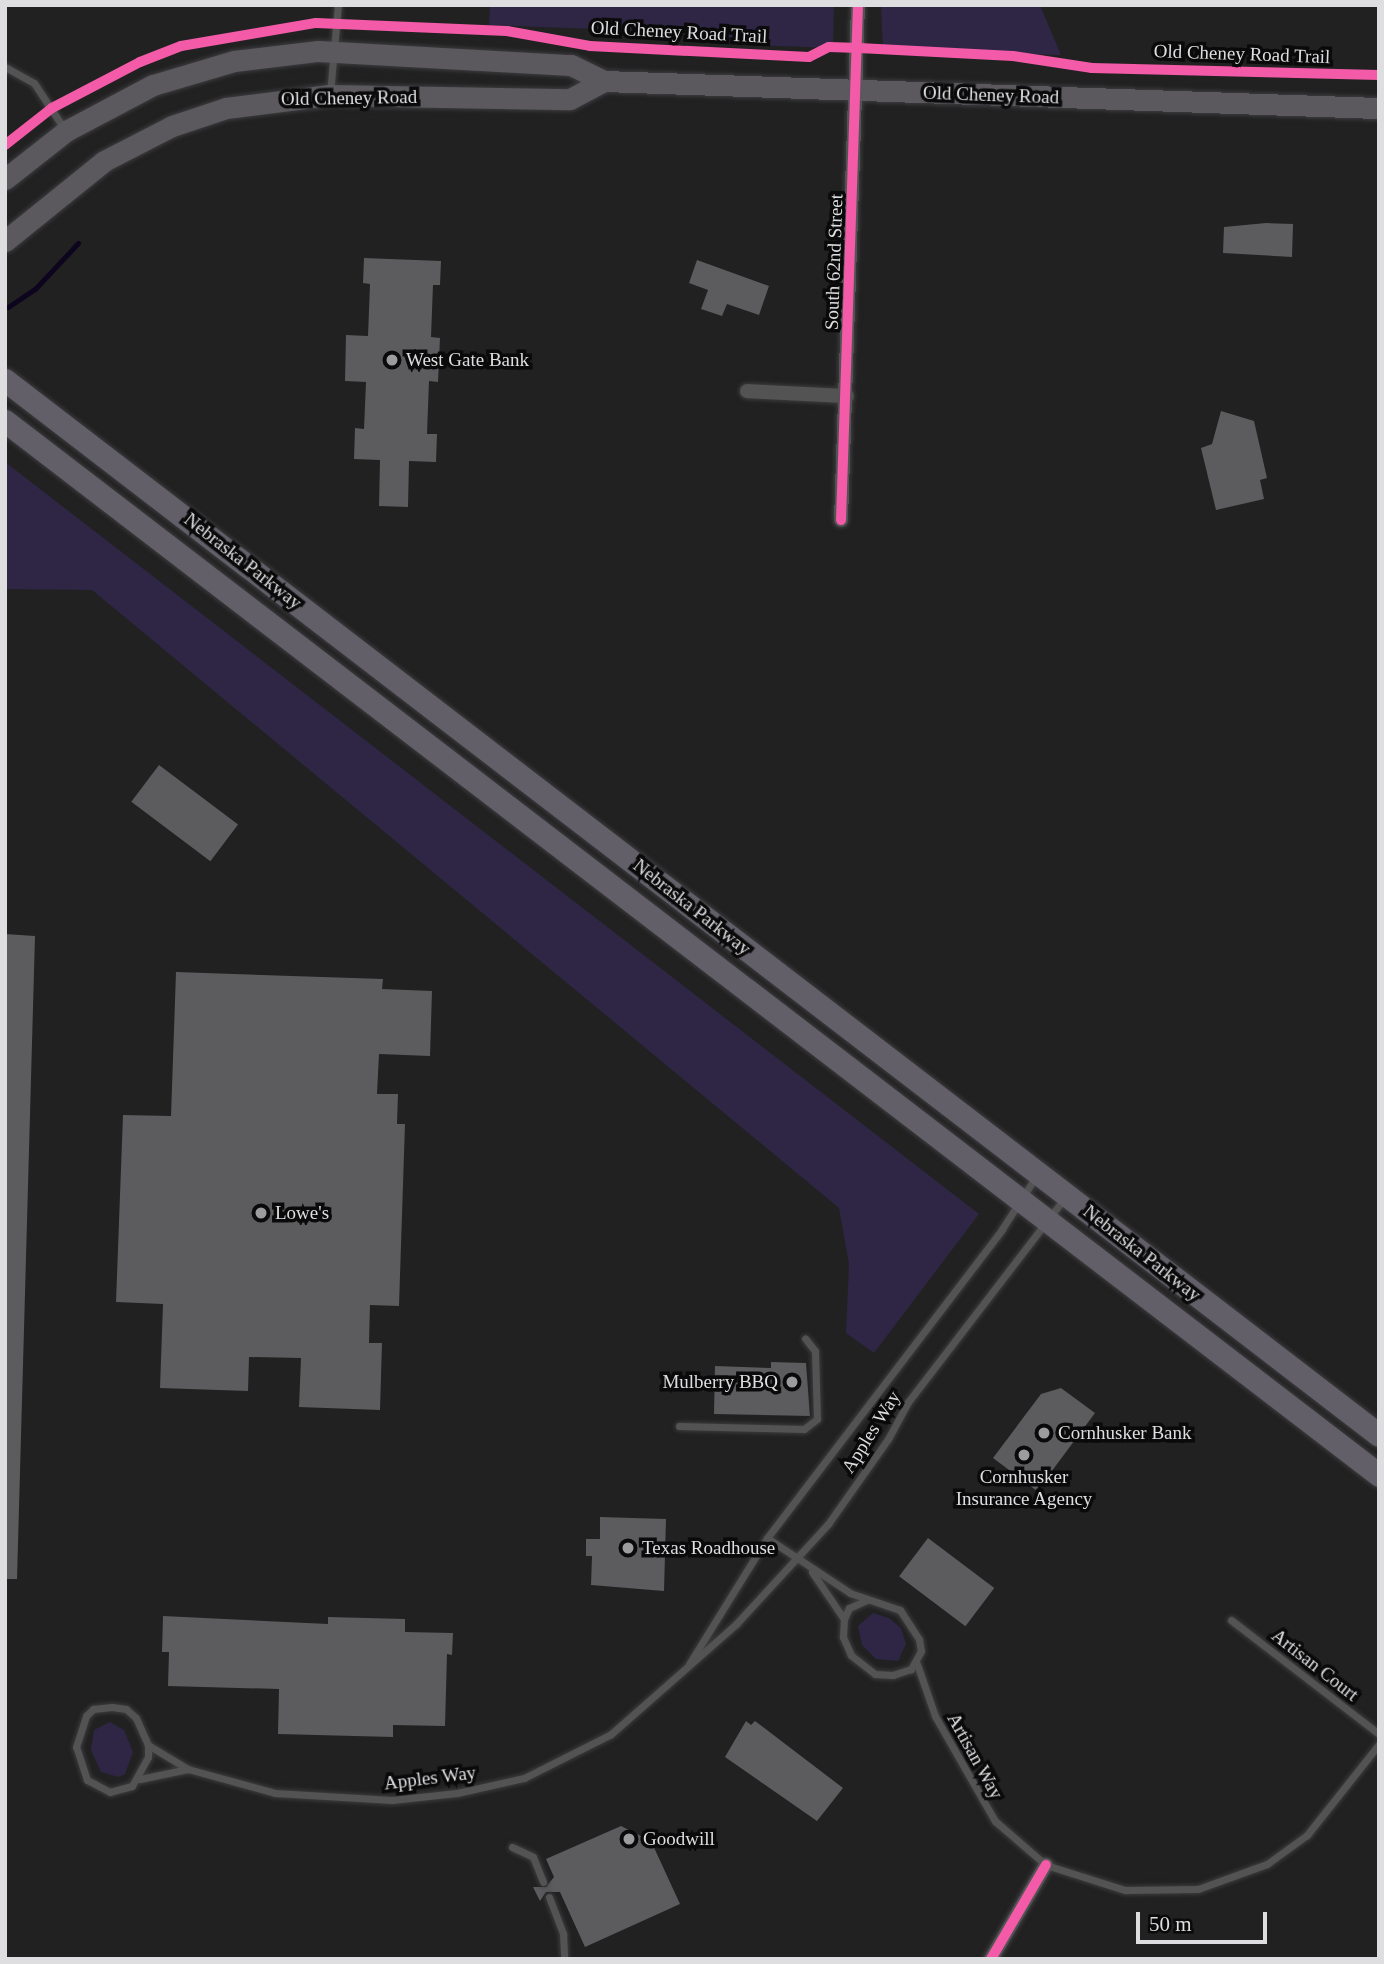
<!DOCTYPE html>
<style>
body{margin:0}
#map{position:relative;width:1384px;height:1964px;overflow:hidden;background:#212122;font-family:Georgia,serif}
div>[style]{position:absolute}
.green>*{inset:0;background:#2e2644}
.stream>*{height:5px;margin:-2.5px;padding:0 2.5px;transform-origin:2.5px;border-radius:2.5px;background:#0d051e}
.building>*{inset:0;background:#5c5b5d;transform-origin:0 0}
.roads{filter:drop-shadow(0 0 2px #3c3c3e) drop-shadow(0 0 2px #3c3c3e)}
.lane>*{height:7px;margin:-3.5px;padding:0 3.5px;transform-origin:3.5px;border-radius:3.5px;background:#535354}
.street>*{height:14px;margin:-7px;padding:0 7px;transform-origin:7px;border-radius:7px;background:#535354}
.secondary>*{height:21px;margin:-10.5px;padding:0 10.5px;transform-origin:10.5px;border-radius:10.5px;background:#5b595e}
.primary>*{height:23px;margin:-11.5px;padding:0 11.5px;transform-origin:11.5px;border-radius:11.5px;background:#625f69}
.cycleway>*{height:10px;margin:-5px;padding:0 5px;transform-origin:5px;border-radius:5px;background:#f35aa7}
.dots>*{width:19px;height:19px;translate:-50% -50%;box-sizing:border-box;border:4px solid #0a0a0b;border-radius:50%}
span{translate:-50% -50%;white-space:nowrap;text-align:center;line-height:1.15;-webkit-text-stroke:7px #0a0a0b;paint-order:stroke}
.street-label{font-size:19px;color:#dedde0}
.poi-label{font-size:19px;color:#dedde0}
.left{translate:0 -50%;text-align:left}
.right{translate:-100% -50%;text-align:right}
.frame{position:absolute;inset:0;border:7px solid #dedde0;pointer-events:none}
.scale{position:absolute;left:1136px;top:1912px;width:131px;height:32px;box-sizing:border-box;border:4px solid #dedde0;border-top:0;padding-left:9px;font-size:21px;line-height:24px;white-space:nowrap;color:#dedde0;-webkit-text-stroke:5px #0a0a0b;paint-order:stroke}
</style>
<div id="map">
<div class="green">
<div style="clip-path:polygon(490px 5px,834px 5px,833px 48px,729px 44px,728px 34px,489px 25px)"></div>
<div style="clip-path:polygon(881px 5px,1040px 5px,1061px 55px,883px 50px)"></div>
<div style="clip-path:polygon(5px 462px,979px 1214px,874px 1353px,846px 1333px,849px 1264px,839px 1208px,92px 590px,5px 589px)"></div>
<div style="clip-path:polygon(873px 1613px,889px 1618px,901px 1628px,906px 1644px,898px 1661px,876px 1659px,862px 1645px,858px 1626px)"></div>
<div style="clip-path:polygon(110px 1722px,124px 1730px,133px 1752px,125px 1774px,118px 1777px,101px 1772px,91px 1750px,94px 1730px)"></div>
</div>
<div class="stream">
<div style="left:8px;top:307px;width:32px;rotate:-34deg"></div>
<div style="left:35px;top:289px;width:63px;rotate:-46.9deg"></div>
</div>
<div class="building">
<div style="clip-path:polygon(1266px 223px,1293px 224px,1292px 257px,1223px 253px,1224px 227px)"></div>
<div style="clip-path:polygon(364px 258px,441px 261px,440px 285px,433px 285px,431px 337px,440px 338px,438px 382px,429px 381px,427px 434px,437px 434px,436px 462px,409px 461px,408px 507px,379px 506px,380px 460px,354px 459px,355px 428px,364px 429px,366px 382px,345px 381px,346px 335px,368px 336px,370px 284px,363px 283px)"></div>
<div style="clip-path:polygon(697px 260px,769px 286px,759px 315px,727px 304px,722px 316px,701px 309px,708px 290px,689px 283px)"></div>
<div style="clip-path:polygon(1221px 411px,1254px 421px,1267px 478px,1260px 480px,1264px 499px,1216px 510px,1201px 448px,1212px 444px)"></div>
<div style="left:159px;top:765px;width:99px;height:46px;rotate:37deg"></div>
<div style="clip-path:polygon(5px 934px,35px 936px,17px 1579px,5px 1579px)"></div>
<div style="clip-path:polygon(176px 972px,383px 979px,382px 989px,432px 991px,430px 1056px,379px 1054px,377px 1094px,398px 1094px,397px 1124px,405px 1124px,399px 1306px,370px 1305px,369px 1343px,382px 1343px,380px 1410px,299px 1407px,301px 1358px,249px 1357px,248px 1391px,160px 1388px,163px 1304px,116px 1302px,123px 1115px,171px 1116px)"></div>
<div style="clip-path:polygon(771px 1362px,806px 1363px,810px 1416px,714px 1414px,715px 1366px,771px 1368px)"></div>
<div style="clip-path:polygon(1061px 1388px,1095px 1413px,1037px 1491px,993px 1458px,1041px 1394px)"></div>
<div style="clip-path:polygon(600px 1517px,666px 1519px,664px 1591px,591px 1585px,592px 1556px,586px 1556px,586px 1539px,600px 1539px)"></div>
<div style="left:928px;top:1538px;width:83px;height:48px;rotate:37deg"></div>
<div style="clip-path:polygon(163px 1616px,328px 1624px,328px 1617px,405px 1619px,405px 1632px,453px 1633px,452px 1655px,447px 1654px,445px 1726px,393px 1725px,393px 1737px,278px 1734px,279px 1689px,168px 1686px,169px 1652px,162px 1652px)"></div>
<div style="clip-path:polygon(746px 1721px,751px 1725px,755px 1721px,843px 1788px,817px 1821px,725px 1757px)"></div>
<div style="clip-path:polygon(621px 1826px,651px 1841px,680px 1904px,585px 1947px,560px 1892px,546px 1892px,540px 1901px,533px 1887px,546px 1887px,554px 1877px,546px 1859px)"></div>
</div>
<div class="roads">
<div class="lane">
<div style="left:5px;top:67px;width:33px;rotate:29deg"></div>
<div style="left:34px;top:83px;width:56px;rotate:56.6deg"></div>
<div style="left:330px;top:94px;width:89px;rotate:-84.9deg"></div>
<div style="left:679px;top:1426px;width:125px;rotate:1.4deg"></div>
<div style="left:804px;top:1429px;width:16px;rotate:-38deg"></div>
<div style="left:817px;top:1419px;width:68px;rotate:-91.7deg"></div>
<div style="left:815px;top:1351px;width:16px;rotate:-128deg"></div>
<div style="left:767px;top:1538px;width:100px;rotate:33.5deg"></div>
<div style="left:850px;top:1593px;width:53px;rotate:18.8deg"></div>
<div style="left:900px;top:1610px;width:35px;rotate:57deg"></div>
<div style="left:919px;top:1639px;width:12px;rotate:81deg"></div>
<div style="left:921px;top:1651px;width:21px;rotate:119deg"></div>
<div style="left:911px;top:1669px;width:19px;rotate:162deg"></div>
<div style="left:893px;top:1675px;width:18px;rotate:-177deg"></div>
<div style="left:875px;top:1674px;width:31px;rotate:-142deg"></div>
<div style="left:851px;top:1655px;width:20px;rotate:-114deg"></div>
<div style="left:843px;top:1637px;width:18px;rotate:-87deg"></div>
<div style="left:844px;top:1619px;width:12px;rotate:-66deg"></div>
<div style="left:849px;top:1608px;width:20px;rotate:-24deg"></div>
<div style="left:812px;top:1572px;width:57px;rotate:55.8deg"></div>
<div style="left:1231px;top:1620px;width:187px;rotate:37.6deg"></div>
<div style="left:689px;top:1664px;width:148px;rotate:-58.2deg"></div>
<div style="left:767px;top:1538px;width:388px;rotate:-52.7deg"></div>
<div style="left:1002px;top:1229px;width:64px;rotate:-57.1deg"></div>
<div style="left:917px;top:1664px;width:55px;rotate:70.9deg"></div>
<div style="left:935px;top:1716px;width:121px;rotate:60.3deg"></div>
<div style="left:995px;top:1821px;width:67px;rotate:40.8deg"></div>
<div style="left:1046px;top:1865px;width:83px;rotate:17.6deg"></div>
<div style="left:1125px;top:1890px;width:73px;rotate:-0.8deg"></div>
<div style="left:1198px;top:1889px;width:73px;rotate:-19.9deg"></div>
<div style="left:1267px;top:1864px;width:49px;rotate:-35.9deg"></div>
<div style="left:1307px;top:1835px;width:116px;rotate:-51.6deg"></div>
<div style="left:112px;top:1707px;width:14px;rotate:8deg"></div>
<div style="left:126px;top:1709px;width:13px;rotate:42deg"></div>
<div style="left:136px;top:1718px;width:30px;rotate:66deg"></div>
<div style="left:148px;top:1745px;width:12px;rotate:90deg"></div>
<div style="left:148px;top:1757px;width:33px;rotate:119deg"></div>
<div style="left:132px;top:1786px;width:23px;rotate:165deg"></div>
<div style="left:110px;top:1792px;width:26px;rotate:-152deg"></div>
<div style="left:87px;top:1780px;width:35px;rotate:-108deg"></div>
<div style="left:76px;top:1747px;width:33px;rotate:-72deg"></div>
<div style="left:86px;top:1716px;width:10px;rotate:-45deg"></div>
<div style="left:93px;top:1709px;width:19px;rotate:-6deg"></div>
<div style="left:148px;top:1745px;width:47px;rotate:31deg"></div>
<div style="left:188px;top:1769px;width:90px;rotate:15.4deg"></div>
<div style="left:275px;top:1793px;width:117px;rotate:3.4deg"></div>
<div style="left:392px;top:1800px;width:65px;rotate:-6.1deg"></div>
<div style="left:457px;top:1793px;width:69px;rotate:-12.6deg"></div>
<div style="left:524px;top:1778px;width:97px;rotate:-26.8deg"></div>
<div style="left:611px;top:1734px;width:167px;rotate:-41.3deg"></div>
<div style="left:736px;top:1624px;width:136px;rotate:-47.4deg"></div>
<div style="left:828px;top:1524px;width:104px;rotate:-54.8deg"></div>
<div style="left:888px;top:1439px;width:42px;rotate:-61.6deg"></div>
<div style="left:908px;top:1402px;width:256px;rotate:-52.5deg"></div>
<div style="left:140px;top:1779px;width:49px;rotate:-11.8deg"></div>
<div style="left:512px;top:1847px;width:23px;rotate:25deg"></div>
<div style="left:533px;top:1857px;width:27px;rotate:68deg"></div>
<div style="left:549px;top:1897px;width:40px;rotate:69deg"></div>
<div style="left:563px;top:1934px;width:21px;rotate:87deg"></div>
</div>
<div class="street">
<div style="left:747px;top:391px;width:100px;rotate:2.9deg"></div>
<div style="left:841px;top:520px;width:515px;rotate:-88.11deg"></div>
<div style="left:991px;top:1959px;width:109px;rotate:-59.7deg"></div>
</div>
<div class="secondary">
<div style="left:5px;top:179px;width:78px;rotate:-38.2deg"></div>
<div style="left:66px;top:131px;width:98px;rotate:-27.9deg"></div>
<div style="left:153px;top:85px;width:84px;rotate:-16.5deg"></div>
<div style="left:234px;top:61px;width:85px;rotate:-6.8deg"></div>
<div style="left:318px;top:51px;width:253px;rotate:3.2deg"></div>
<div style="left:571px;top:65px;width:37px;rotate:26deg"></div>
<div style="left:604px;top:81px;width:775px;rotate:2deg"></div>
<div style="left:5px;top:241px;width:127px;rotate:-38.9deg"></div>
<div style="left:104px;top:161px;width:76px;rotate:-27.2deg"></div>
<div style="left:172px;top:126px;width:57px;rotate:-18.4deg"></div>
<div style="left:226px;top:108px;width:104px;rotate:-7.2deg"></div>
<div style="left:329px;top:95px;width:241px;rotate:1deg"></div>
<div style="left:570px;top:99px;width:38px;rotate:-28deg"></div>
</div>
<div class="primary">
<div style="left:5px;top:380px;width:1732px;rotate:37.52deg"></div>
<div style="left:5px;top:421px;width:1732px;rotate:37.49deg"></div>
</div>
</div>
<div class="cycleway">
<div style="left:5px;top:145px;width:60px;rotate:-38.2deg"></div>
<div style="left:52px;top:108px;width:99px;rotate:-27.6deg"></div>
<div style="left:140px;top:62px;width:44px;rotate:-21.3deg"></div>
<div style="left:181px;top:46px;width:137px;rotate:-9.7deg"></div>
<div style="left:316px;top:23px;width:191px;rotate:2.4deg"></div>
<div style="left:507px;top:31px;width:84px;rotate:10.2deg"></div>
<div style="left:590px;top:46px;width:219px;rotate:2.9deg"></div>
<div style="left:809px;top:57px;width:22px;rotate:-27deg"></div>
<div style="left:829px;top:47px;width:30px;rotate:2deg"></div>
<div style="left:859px;top:48px;width:154px;rotate:3deg"></div>
<div style="left:1013px;top:56px;width:80px;rotate:8.6deg"></div>
<div style="left:1092px;top:68px;width:287px;rotate:1.4deg"></div>
<div style="left:841px;top:520px;width:515px;rotate:-88.11deg"></div>
<div style="left:991px;top:1959px;width:109px;rotate:-59.7deg"></div>
</div>
<div class="dots">
<div style="left:392px;top:360px;background:#9c9b9e"></div>
<div style="left:261px;top:1213px;background:#9c9b9e"></div>
<div style="left:792px;top:1382px;background:#9c9b9e"></div>
<div style="left:1044px;top:1433px;background:#9c9b9e"></div>
<div style="left:1024px;top:1455px;background:#9c9b9e"></div>
<div style="left:628px;top:1548px;background:#9c9b9e"></div>
<div style="left:629px;top:1839px;background:#9c9b9e"></div>
</div>
<div class="street-label">
<span style="left:679px;top:32px;rotate:3deg">Old Cheney Road Trail</span>
<span style="left:1242px;top:54px;rotate:2deg">Old Cheney Road Trail</span>
<span style="left:991px;top:95px;rotate:2deg">Old Cheney Road</span>
<span style="left:349px;top:98px;rotate:-1deg">Old Cheney Road</span>
<span style="left:834px;top:262px;rotate:-88deg">South 62nd Street</span>
<span style="left:243px;top:561px;rotate:38deg">Nebraska Parkway</span>
<span style="left:692px;top:907px;rotate:38deg">Nebraska Parkway</span>
<span style="left:1142px;top:1253px;rotate:38deg">Nebraska Parkway</span>
<span style="left:871px;top:1432px;rotate:-58deg">Apples Way</span>
<span style="left:1315px;top:1665px;rotate:38deg">Artisan Court</span>
<span style="left:975px;top:1756px;rotate:61deg">Artisan Way</span>
<span style="left:430px;top:1778px;rotate:-7deg">Apples Way</span>
</div>
<div class="poi-label">
<span class="left" style="left:406px;top:360px">West Gate Bank</span>
<span class="left" style="left:275px;top:1213px">Lowe's</span>
<span class="right" style="left:778px;top:1382px">Mulberry BBQ</span>
<span class="left" style="left:1058px;top:1433px">Cornhusker Bank</span>
<span style="left:1024px;top:1488px">Cornhusker<br>Insurance Agency</span>
<span class="left" style="left:642px;top:1548px">Texas Roadhouse</span>
<span class="left" style="left:643px;top:1839px">Goodwill</span>
</div>
<div class="frame"></div>
<div class="scale">50 m</div>
</div>
